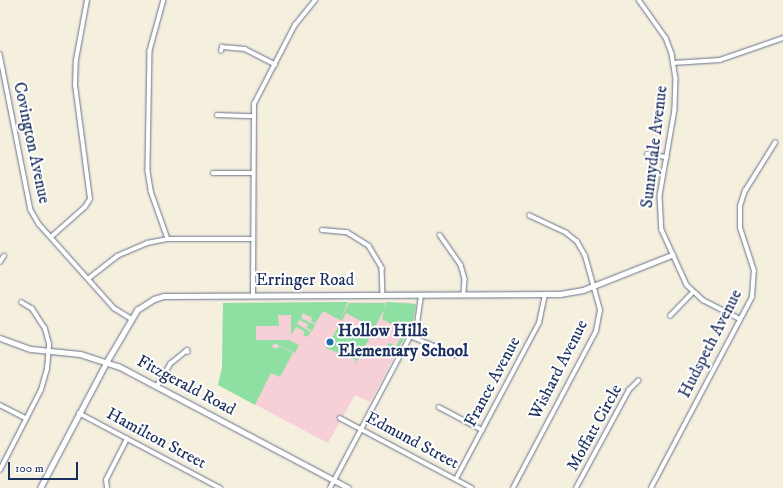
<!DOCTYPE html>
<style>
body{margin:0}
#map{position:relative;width:783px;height:488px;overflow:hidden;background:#f5efde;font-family:"IM FELL DW Pica",serif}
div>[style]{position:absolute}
.built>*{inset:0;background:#f6cfd7}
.green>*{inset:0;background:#8de0a1}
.roads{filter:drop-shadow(0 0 1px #67728b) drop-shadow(0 0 1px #67728b)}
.minor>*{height:3.5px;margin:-1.75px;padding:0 1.75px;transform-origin:1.75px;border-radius:1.75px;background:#fff}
.tertiary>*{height:4.5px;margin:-2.25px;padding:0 2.25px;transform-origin:2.25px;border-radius:2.25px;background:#fff}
.secondary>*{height:5px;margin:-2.5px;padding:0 2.5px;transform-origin:2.5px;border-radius:2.5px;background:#fff}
.dots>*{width:11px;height:11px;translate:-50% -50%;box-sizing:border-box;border:2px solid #fff;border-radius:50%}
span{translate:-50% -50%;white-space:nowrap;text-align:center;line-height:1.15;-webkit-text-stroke:4px #fff;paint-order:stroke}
.street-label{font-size:17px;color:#1b2f5e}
.poi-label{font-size:17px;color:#1b2f5e;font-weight:700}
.left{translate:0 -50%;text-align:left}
.scale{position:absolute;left:8px;top:462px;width:70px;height:18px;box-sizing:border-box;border:2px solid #1b2f5e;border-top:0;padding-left:5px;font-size:12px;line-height:14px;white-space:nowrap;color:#1b2f5e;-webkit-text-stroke:3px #fff;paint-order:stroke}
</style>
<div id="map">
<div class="built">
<div style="clip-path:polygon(407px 302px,416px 304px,413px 321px,370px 402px,355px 395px,328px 443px,218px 385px,222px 368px,223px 303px)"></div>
</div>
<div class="green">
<div style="clip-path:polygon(348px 302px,340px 320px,323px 311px,315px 324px,311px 321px,312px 318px,303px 313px,301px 318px,315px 325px,312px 331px,307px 328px,308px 324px,299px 320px,297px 324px,311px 332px,307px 337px,303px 335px,305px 332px,296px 327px,291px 335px,291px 315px,278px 315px,279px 326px,256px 326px,256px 340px,289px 340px,299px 345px,295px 353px,274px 343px,272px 347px,276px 349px,279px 346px,293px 353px,280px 377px,271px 373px,255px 405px,218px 385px,222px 368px,223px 303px)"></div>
<div style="clip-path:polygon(386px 302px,416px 304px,413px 321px,397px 351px,387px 346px,389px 343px,396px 346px,401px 337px,404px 331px,397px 327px,401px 318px,395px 326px,382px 319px)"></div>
<div style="clip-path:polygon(349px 303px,385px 303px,384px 310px,374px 328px,346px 313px,342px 321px,340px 320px)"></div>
<div style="clip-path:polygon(341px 322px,370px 337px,354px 366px,356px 360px,326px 348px)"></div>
</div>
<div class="roads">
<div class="minor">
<div style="left:164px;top:0;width:53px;rotate:105.4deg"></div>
<div style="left:150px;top:51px;width:120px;rotate:91deg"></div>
<div style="left:148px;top:171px;width:20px;rotate:81deg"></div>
<div style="left:151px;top:191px;width:51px;rotate:70.5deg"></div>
<div style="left:639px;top:0;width:47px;rotate:54.6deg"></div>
<div style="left:666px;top:38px;width:17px;rotate:69deg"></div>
<div style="left:672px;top:54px;width:24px;rotate:81deg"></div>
<div style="left:676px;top:78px;width:32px;rotate:92deg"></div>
<div style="left:675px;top:110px;width:87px;rotate:99.9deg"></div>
<div style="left:660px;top:196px;width:34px;rotate:87deg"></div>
<div style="left:662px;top:230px;width:60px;rotate:65.6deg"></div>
<div style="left:687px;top:285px;width:22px;rotate:43deg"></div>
<div style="left:703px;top:300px;width:42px;rotate:27.2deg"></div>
<div style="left:221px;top:51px;width:4px;rotate:-76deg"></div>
<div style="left:222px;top:47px;width:23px;rotate:5deg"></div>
<div style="left:245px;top:49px;width:34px;rotate:27deg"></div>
<div style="left:0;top:54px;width:159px;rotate:78.8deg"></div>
<div style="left:31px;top:210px;width:16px;rotate:60deg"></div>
<div style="left:39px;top:224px;width:113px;rotate:48.2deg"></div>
<div style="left:114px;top:308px;width:19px;rotate:32deg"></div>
<div style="left:673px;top:63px;width:47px;rotate:-3.7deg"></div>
<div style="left:720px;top:60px;width:67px;rotate:-19.2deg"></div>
<div style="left:217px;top:115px;width:36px;rotate:2deg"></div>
<div style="left:647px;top:154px;width:20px;rotate:9deg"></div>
<div style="left:213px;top:173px;width:40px"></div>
<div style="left:322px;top:230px;width:25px;rotate:5deg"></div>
<div style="left:347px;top:232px;width:26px;rotate:32deg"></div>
<div style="left:369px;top:246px;width:26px;rotate:59deg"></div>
<div style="left:382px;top:268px;width:27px;rotate:88deg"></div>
<div style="left:440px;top:235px;width:37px;rotate:55deg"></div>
<div style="left:461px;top:265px;width:15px;rotate:74deg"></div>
<div style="left:465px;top:279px;width:16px;rotate:94deg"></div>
<div style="left:51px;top:237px;width:45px;rotate:-41.4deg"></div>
<div style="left:85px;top:207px;width:9px;rotate:-58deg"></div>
<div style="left:90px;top:199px;width:115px;rotate:-97.5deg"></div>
<div style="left:75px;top:85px;width:25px;rotate:-88deg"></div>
<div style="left:76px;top:60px;width:61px;rotate:-79.6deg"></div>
<div style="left:0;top:262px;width:7px;rotate:-56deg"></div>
<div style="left:88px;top:279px;width:37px;rotate:-38deg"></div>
<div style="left:117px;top:256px;width:33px;rotate:-23deg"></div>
<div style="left:147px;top:243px;width:21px;rotate:-11deg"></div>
<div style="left:168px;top:239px;width:85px"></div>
<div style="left:253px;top:295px;width:191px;rotate:-89.7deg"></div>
<div style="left:254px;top:104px;width:89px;rotate:-62.6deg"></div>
<div style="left:295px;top:25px;width:32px;rotate:-51deg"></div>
<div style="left:670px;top:316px;width:33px;rotate:-46deg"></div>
<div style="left:410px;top:336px;width:50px;rotate:22.4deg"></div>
<div style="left:157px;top:386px;width:26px;rotate:-59deg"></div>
<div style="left:170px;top:364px;width:22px;rotate:-39deg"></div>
<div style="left:187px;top:350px;width:2px;rotate:63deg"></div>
<div style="left:0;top:405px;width:29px;rotate:27deg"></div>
<div style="left:439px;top:407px;width:49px;rotate:28.1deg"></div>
<div style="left:79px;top:413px;width:160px;rotate:28deg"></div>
<div style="left:340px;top:418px;width:149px;rotate:27.9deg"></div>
<div style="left:0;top:470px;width:90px;rotate:-62.9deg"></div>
<div style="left:41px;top:390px;width:22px;rotate:-74deg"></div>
<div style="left:47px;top:369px;width:25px;rotate:-85deg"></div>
<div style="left:49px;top:344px;width:16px;rotate:-105deg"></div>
<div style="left:45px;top:329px;width:24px;rotate:-123deg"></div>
<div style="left:32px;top:309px;width:12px;rotate:-149deg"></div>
<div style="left:456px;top:479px;width:177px;rotate:-62deg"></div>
<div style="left:539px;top:323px;width:29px;rotate:-78deg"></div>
<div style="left:107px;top:488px;width:8px;rotate:-97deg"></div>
<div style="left:106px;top:480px;width:46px;rotate:-62.9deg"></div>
<div style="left:330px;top:488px;width:186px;rotate:-62.1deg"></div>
<div style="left:417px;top:324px;width:29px;rotate:-82deg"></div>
<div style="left:513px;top:488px;width:178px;rotate:-62.1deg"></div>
<div style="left:596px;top:331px;width:21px;rotate:-79deg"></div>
<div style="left:600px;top:310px;width:56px;rotate:-105.5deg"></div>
<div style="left:585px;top:256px;width:16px;rotate:-120deg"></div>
<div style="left:577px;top:242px;width:14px;rotate:-141deg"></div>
<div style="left:566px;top:233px;width:40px;rotate:-155deg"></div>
<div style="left:576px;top:488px;width:111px;rotate:-61.6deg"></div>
<div style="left:629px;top:390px;width:13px;rotate:-45deg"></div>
<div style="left:651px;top:488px;width:216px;rotate:-62.1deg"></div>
<div style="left:752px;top:297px;width:26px;rotate:-86deg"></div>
<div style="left:754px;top:271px;width:45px;rotate:-108deg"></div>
<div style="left:740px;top:228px;width:22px;rotate:-90deg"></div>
<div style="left:740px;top:206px;width:16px;rotate:-72deg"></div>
<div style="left:745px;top:191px;width:57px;rotate:-58deg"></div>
</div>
<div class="tertiary">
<div style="left:107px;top:361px;width:59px;rotate:-59.5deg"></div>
<div style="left:137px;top:310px;width:20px;rotate:-33deg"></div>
<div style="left:154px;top:299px;width:10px;rotate:-17deg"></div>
<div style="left:164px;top:296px;width:396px;rotate:-0.3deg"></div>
<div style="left:560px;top:294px;width:23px;rotate:-10deg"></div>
<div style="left:583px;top:290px;width:96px;rotate:-21.5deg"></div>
</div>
<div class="secondary">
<div style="left:0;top:338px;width:33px;rotate:20deg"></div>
<div style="left:31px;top:349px;width:49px;rotate:5.8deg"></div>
<div style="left:80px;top:354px;width:40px;rotate:18deg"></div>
<div style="left:118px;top:366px;width:260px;rotate:27.9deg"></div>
<div style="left:40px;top:488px;width:144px;rotate:-62.2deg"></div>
</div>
</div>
<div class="dots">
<div style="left:330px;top:342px;background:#1f6fb2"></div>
</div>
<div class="street-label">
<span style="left:31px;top:143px;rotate:78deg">Covington Avenue</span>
<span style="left:655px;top:147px;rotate:-83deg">Sunnydale Avenue</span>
<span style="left:305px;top:281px">Erringer Road</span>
<span style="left:711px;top:344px;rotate:-63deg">Hudspeth Avenue</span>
<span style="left:559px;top:370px;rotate:-63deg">Wishard Avenue</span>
<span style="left:493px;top:382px;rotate:-62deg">France Avenue</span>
<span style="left:186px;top:386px;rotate:28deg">Fitzgerald Road</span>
<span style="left:595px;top:428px;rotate:-61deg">Moffatt Circle</span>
<span style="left:156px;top:439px;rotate:28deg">Hamilton Street</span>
<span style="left:412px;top:441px;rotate:28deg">Edmund Street</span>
</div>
<div class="poi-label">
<span class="left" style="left:338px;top:342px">Hollow Hills<br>Elementary School</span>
</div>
<div class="scale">100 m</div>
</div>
